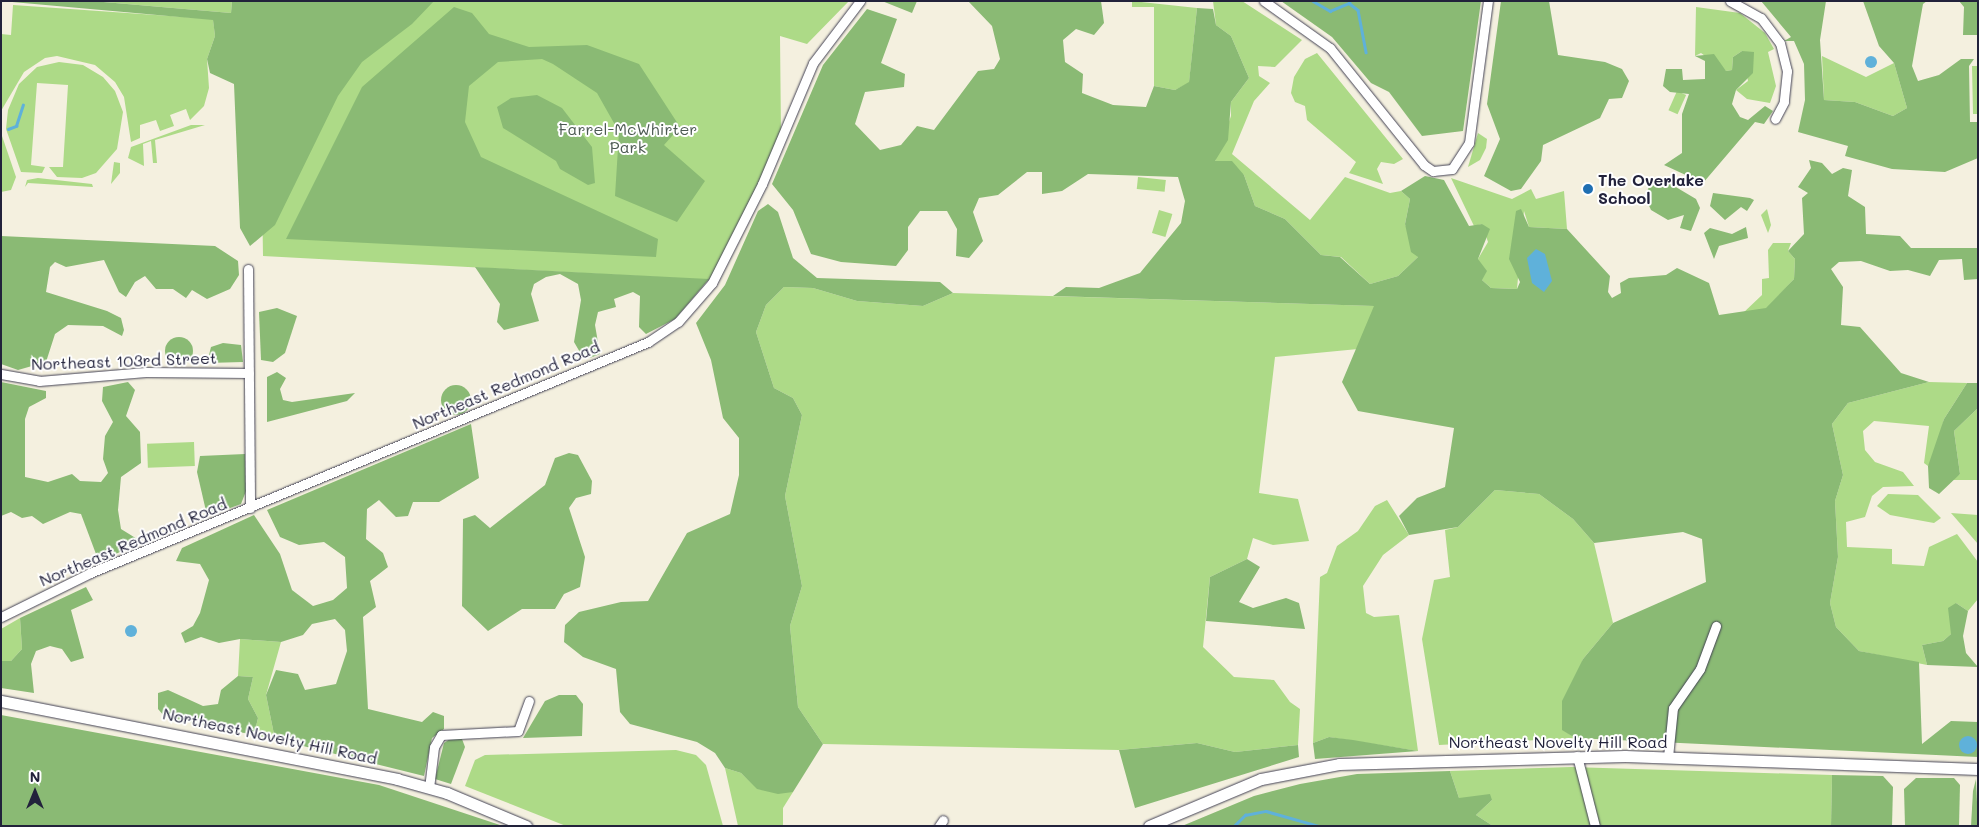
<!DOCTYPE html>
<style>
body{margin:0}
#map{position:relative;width:1979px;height:827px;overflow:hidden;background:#f4f0df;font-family:Mali,sans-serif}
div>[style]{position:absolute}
.green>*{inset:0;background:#adda87;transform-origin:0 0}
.forest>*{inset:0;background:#8aba74}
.round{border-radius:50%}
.water>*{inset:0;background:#5fb1da}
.stream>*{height:2.5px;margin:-1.25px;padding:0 1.25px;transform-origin:1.25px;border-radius:1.25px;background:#5fb1da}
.roads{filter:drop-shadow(0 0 1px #424154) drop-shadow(0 0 1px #424154)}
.minor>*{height:9px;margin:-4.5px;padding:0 4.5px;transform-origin:4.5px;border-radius:4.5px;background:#fff}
.major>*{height:11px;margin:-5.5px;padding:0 5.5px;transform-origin:5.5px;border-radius:5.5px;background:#fff}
.dots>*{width:14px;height:14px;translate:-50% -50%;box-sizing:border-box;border:2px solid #fff;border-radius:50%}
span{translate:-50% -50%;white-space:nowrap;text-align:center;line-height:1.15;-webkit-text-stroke:4px #fff;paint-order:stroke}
.park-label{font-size:16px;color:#4c5952}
.poi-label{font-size:16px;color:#22223b;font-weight:700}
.left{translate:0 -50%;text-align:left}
.street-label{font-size:16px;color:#22223b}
.frame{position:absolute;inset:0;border:2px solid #22223b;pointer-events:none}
.north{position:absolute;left:10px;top:767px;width:50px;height:50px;-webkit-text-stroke:4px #fff;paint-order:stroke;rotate:0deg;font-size:14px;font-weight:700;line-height:20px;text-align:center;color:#22223b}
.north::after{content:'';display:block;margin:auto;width:18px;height:22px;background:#22223b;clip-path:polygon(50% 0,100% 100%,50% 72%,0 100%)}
</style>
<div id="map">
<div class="green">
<div style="clip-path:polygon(92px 1px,232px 1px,231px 13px)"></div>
<div style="clip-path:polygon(259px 1px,849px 1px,807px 44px,780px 36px,781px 135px,712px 280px,263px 256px)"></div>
<div style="clip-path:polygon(1132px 1px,1197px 8px,1189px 83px,1175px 90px,1154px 86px,1154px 7px,1132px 7px)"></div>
<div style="clip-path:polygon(1213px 1px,1242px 1px,1302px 40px,1275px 67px,1258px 66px,1259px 76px,1270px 83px,1254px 101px,1232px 154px,1310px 220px,1345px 177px,1390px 193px,1401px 191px,1410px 199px,1405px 224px,1418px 257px,1398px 276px,1370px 284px,1341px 257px,1321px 255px,1285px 219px,1255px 206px,1244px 175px,1215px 161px,1231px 116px,1231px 102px,1249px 78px,1231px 36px,1216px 25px)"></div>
<div style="clip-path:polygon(13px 5px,213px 19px,215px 36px,207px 59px,209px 88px,204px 106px,190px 120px,186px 109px,170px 115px,174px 126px,160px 131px,156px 120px,140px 125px,140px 138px,131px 142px,124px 97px,115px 82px,95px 65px,57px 56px,45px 58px,24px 72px,1px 111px,1px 34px,11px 35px)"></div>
<div style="clip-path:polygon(1696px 7px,1740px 13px,1765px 33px,1774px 49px,1768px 52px,1776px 86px,1770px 103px,1747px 99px,1736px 90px,1748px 81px,1742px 51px,1733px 57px,1732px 70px,1726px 71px,1701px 53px,1695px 56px)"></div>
<div style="clip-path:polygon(1317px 53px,1403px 159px,1394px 164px,1381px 162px,1377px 169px,1383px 184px,1349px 173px,1356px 162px,1307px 120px,1305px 106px,1295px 102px,1291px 93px,1294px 77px,1305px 59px)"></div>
<div style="clip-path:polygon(1822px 56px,1866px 77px,1894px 63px,1907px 108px,1893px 116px,1855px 102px,1824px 100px)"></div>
<div style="clip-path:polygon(59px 62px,83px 65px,103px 77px,115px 91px,123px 112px,117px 149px,96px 173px,82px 178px,57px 177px,49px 167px,63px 167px,68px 85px,37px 83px,31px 165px,45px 167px,42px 173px,21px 172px,6px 129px,8px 110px,19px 84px,37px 67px)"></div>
<div style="clip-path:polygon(1972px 66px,1978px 66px,1978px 114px,1973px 114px)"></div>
<div style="left:1677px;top:91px;width:10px;height:21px;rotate:24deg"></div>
<div style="clip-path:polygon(191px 125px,205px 125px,155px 140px,157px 163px,153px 163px,151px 141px,143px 144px,144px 166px,128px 158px,131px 147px)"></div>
<div style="clip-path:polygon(1px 133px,16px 177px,11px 190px,1px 192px)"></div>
<div style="clip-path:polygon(1478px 133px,1487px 139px,1486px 148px,1480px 160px,1468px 167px)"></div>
<div style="clip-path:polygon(114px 162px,120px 163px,120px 173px,111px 184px)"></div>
<div style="left:1138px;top:177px;width:28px;height:12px;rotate:6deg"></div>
<div style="clip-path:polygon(38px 178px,92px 184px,93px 187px,28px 183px,25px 187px,27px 180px)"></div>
<div style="clip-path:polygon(1451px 178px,1512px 199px,1531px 189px,1536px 199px,1564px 191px,1567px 229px,1529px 227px,1524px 211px,1517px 289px,1491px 288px,1482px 280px,1478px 259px,1488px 242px,1482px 224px,1474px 226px)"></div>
<div style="clip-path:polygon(1767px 209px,1771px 225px,1768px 233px,1761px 215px)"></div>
<div style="left:1159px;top:210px;width:14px;height:24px;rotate:17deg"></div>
<div style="clip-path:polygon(1773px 243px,1791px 243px,1788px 251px,1795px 259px,1794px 279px,1766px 309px,1742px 314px,1762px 295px,1762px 279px,1769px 278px,1768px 250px)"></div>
<div style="clip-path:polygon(784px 287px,813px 288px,857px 301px,923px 306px,953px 293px,1375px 306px,1358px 349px,1275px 357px,1259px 493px,1298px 499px,1309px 541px,1273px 545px,1253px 538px,1247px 559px,1210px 577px,1203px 647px,1234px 677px,1274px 680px,1290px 702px,1300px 709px,1298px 745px,1235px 752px,1197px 743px,1119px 750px,823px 744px,798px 707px,790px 626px,802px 586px,785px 496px,802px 415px,793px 398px,774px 388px,756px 332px,766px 305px)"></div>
<div style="clip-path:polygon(1929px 382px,1967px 383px,1944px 419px,1934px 459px,1928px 466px,1924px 463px,1929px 426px,1874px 421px,1863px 431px,1865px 450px,1875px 462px,1903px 472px,1914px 486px,1883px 487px,1872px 496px,1865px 517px,1846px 522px,1847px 547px,1892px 549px,1892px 564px,1924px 566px,1929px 547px,1957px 534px,1978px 562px,1978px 599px,1968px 611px,1956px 603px,1951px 634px,1943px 641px,1922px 645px,1927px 665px,1859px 651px,1836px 627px,1830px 603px,1838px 557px,1835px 501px,1843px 475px,1832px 424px,1848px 403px)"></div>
<div style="clip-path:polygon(1978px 408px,1978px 480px,1951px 480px,1960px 474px,1954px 431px)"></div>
<div style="left:194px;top:442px;width:24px;height:47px;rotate:88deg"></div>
<div style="clip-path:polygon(1495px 490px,1539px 494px,1573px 519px,1594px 543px,1613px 623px,1583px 659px,1562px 729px,1575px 738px,1439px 745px,1422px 639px,1434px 580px,1450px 577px,1445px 530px,1458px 527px)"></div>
<div style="clip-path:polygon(1888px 494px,1918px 495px,1941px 518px,1934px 523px,1890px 515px,1877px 506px)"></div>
<div style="clip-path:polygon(1387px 500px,1409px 535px,1383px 555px,1363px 586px,1366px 613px,1374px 617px,1399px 615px,1418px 751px,1329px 737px,1313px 743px,1320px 577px,1327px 573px,1337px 546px,1358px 531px,1375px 506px)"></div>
<div style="clip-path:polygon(1951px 513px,1978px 515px,1978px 544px)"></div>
<div style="clip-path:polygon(20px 618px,22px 649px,11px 661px,1px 661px,1px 629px)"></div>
<div style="clip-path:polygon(240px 639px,281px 642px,266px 695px,275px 739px,254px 735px,258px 718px,248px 699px,253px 677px,238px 676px)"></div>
<div style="clip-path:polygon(676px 750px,696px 755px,706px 765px,723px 826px,566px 826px,465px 786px,475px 760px,485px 755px)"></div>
<div style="clip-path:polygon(1571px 767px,1832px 775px,1831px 826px,1493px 826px,1476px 815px,1492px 800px,1459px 798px,1450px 771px)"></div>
<div style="clip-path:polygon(725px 768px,741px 773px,758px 789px,793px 792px,783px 808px,783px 826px,738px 826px)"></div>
</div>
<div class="forest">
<div style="clip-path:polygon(1px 1px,92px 1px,231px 13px,232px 1px,434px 1px,412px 24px,362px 62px,338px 96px,275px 225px,250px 246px,240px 228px,234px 84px,210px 73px,207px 59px,215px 36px,213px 20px)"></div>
<div style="clip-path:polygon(882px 1px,917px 1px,912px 13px)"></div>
<div style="clip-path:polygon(968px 1px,1101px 1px,1104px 23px,1094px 35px,1076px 29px,1063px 40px,1065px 62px,1083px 74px,1082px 93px,1113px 105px,1146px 107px,1154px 86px,1175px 90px,1189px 82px,1197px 8px,1213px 9px,1216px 25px,1231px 36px,1249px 78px,1231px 102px,1228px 140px,1215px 161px,1232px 161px,1244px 175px,1255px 206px,1285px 219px,1321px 255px,1340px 257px,1370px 284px,1398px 276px,1418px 257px,1411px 252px,1405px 224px,1410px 199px,1401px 191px,1425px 176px,1444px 180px,1469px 226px,1482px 224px,1490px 229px,1478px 259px,1487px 271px,1482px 280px,1491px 288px,1517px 289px,1520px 282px,1509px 259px,1516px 211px,1521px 209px,1529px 227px,1567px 229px,1610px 276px,1608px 292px,1612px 298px,1621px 293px,1620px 283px,1629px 278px,1666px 275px,1677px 268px,1709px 283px,1719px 315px,1766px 308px,1794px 279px,1795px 259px,1788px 251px,1804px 234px,1802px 198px,1808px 193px,1798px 187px,1811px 168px,1809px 160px,1822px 163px,1832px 174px,1843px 168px,1852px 170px,1848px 196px,1865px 207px,1866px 234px,1900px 236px,1911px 248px,1978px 248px,1978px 279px,1964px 280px,1962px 259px,1939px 260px,1930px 276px,1908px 270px,1890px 271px,1861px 261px,1839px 262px,1831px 269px,1843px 287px,1841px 325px,1860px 327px,1901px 373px,1929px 382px,1848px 403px,1832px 424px,1843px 475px,1835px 501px,1838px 557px,1830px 603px,1836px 627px,1859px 651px,1919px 662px,1922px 744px,1951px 721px,1978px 722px,1978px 757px,1575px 738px,1562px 730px,1562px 701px,1583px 659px,1613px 623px,1706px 582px,1702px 539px,1683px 532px,1594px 543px,1573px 519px,1539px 494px,1495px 490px,1458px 527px,1409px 535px,1399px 516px,1417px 498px,1445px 487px,1454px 428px,1358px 411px,1342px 382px,1374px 306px,1053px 296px,1066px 287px,1099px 288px,1140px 273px,1181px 223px,1185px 201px,1178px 177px,1088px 174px,1062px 191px,1042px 194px,1042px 172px,1027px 172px,998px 195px,979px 198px,973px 212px,983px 241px,969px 258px,956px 256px,957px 229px,947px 211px,920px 211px,908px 227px,908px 250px,896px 266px,841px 262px,811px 254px,793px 210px,772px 184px,823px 65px,867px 9px,897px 19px,881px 63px,905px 74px,904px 87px,865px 92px,855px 124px,880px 150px,901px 145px,917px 126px,934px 130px,978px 71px,994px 69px,1000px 59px,992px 26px)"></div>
<div style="clip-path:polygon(1281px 1px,1481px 1px,1463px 131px,1422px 136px,1389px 92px,1371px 83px,1332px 37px)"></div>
<div style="clip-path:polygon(1501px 1px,1549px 1px,1558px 55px,1605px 62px,1622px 69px,1629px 81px,1622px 98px,1609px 99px,1600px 118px,1543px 145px,1541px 161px,1521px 189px,1511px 191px,1484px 176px,1500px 139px,1487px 104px)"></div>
<div style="clip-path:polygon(1761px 1px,1826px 1px,1820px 40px,1824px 100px,1855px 102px,1893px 116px,1907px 108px,1894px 63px,1879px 46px,1863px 1px,1927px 1px,1923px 4px,1912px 66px,1918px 81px,1939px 75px,1961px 59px,1974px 59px,1969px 66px,1970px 122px,1978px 122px,1978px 158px,1945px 172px,1892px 169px,1845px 156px,1848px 146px,1798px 132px,1805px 100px,1804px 64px,1794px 41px,1784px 41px,1791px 37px)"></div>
<div style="clip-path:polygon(1959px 1px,1978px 1px,1978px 35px,1963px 35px,1964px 7px)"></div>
<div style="clip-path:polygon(454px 7px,472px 13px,489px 34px,529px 47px,587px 45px,639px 64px,680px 127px,664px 145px,705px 181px,677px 222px,615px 196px,619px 132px,597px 93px,553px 64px,542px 59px,498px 62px,469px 86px,465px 122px,481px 157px,658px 239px,656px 257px,286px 239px,362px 87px)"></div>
<div style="clip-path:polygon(1742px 51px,1754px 52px,1753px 73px,1736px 90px,1732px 104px,1740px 117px,1748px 120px,1765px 106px,1773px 111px,1764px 124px,1755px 122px,1703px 183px,1664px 165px,1682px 153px,1682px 114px,1689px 94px,1670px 92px,1663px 86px,1666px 69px,1682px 69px,1683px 80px,1705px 79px,1705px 61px,1695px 56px,1714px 54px,1726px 71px,1732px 70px,1733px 57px)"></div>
<div style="clip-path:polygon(537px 95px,562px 108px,592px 147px,595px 183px,588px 185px,560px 169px,556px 161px,503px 128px,497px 107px,511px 98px)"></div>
<div style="clip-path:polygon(1664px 180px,1696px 199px,1700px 208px,1691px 231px,1680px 228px,1684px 215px,1668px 220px,1651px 210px,1645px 197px,1650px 184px)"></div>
<div style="clip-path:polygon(1713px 193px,1750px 198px,1754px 200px,1747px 211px,1741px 207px,1725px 220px,1710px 206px)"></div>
<div style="clip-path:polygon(768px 204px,778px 212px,793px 258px,817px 278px,940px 282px,953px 293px,923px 306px,857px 301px,813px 288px,784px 287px,766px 305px,756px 332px,774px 388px,793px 398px,802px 415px,785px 496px,802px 586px,790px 626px,798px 707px,823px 744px,793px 792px,778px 794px,757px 789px,741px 773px,725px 768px,715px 753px,697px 742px,630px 724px,620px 712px,616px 669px,583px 657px,564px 642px,565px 625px,579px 612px,621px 602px,648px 601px,687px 533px,730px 514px,739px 475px,739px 438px,723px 418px,711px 360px,696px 323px,725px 285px,758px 211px)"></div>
<div style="clip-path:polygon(1746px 227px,1748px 238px,1719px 246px,1714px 259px,1704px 233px,1710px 228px,1732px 234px)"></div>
<div style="clip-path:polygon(1px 236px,215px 246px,238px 261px,239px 275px,230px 289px,207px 299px,192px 290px,186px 298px,173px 289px,156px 289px,145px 276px,135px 282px,126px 297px,119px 292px,104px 260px,66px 267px,55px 262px,50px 267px,46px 292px,107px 311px,121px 318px,124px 330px,122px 336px,103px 326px,68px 325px,55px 334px,46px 362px,18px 370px,1px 364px)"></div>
<div style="clip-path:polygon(475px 267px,709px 279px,675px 319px,646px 334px,639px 327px,640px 296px,633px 292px,614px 299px,616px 307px,598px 312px,595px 325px,600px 354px,590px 358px,581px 354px,574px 342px,581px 300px,578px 284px,560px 274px,546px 277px,534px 284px,531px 294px,539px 321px,504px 330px,497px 322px,500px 304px)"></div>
<div style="clip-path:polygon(277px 308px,297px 316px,285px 353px,273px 362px,261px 360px,259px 312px)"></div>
<div class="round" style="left:165px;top:337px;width:28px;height:28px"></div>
<div style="clip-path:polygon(223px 343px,241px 345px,243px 362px,207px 363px,211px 347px)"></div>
<div style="clip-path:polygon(277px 372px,286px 378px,280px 389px,283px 400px,292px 402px,355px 393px,347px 401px,267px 422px,267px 377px)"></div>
<div style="clip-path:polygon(1px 382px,46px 391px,46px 398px,29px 407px,25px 419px,25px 477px,48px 482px,72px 474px,80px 481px,101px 482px,108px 473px,103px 459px,105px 436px,113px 422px,102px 401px,103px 387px,128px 382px,135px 390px,126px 416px,140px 432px,141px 463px,121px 477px,118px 510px,121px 529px,142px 542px,109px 557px,96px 554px,81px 514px,70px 512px,43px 524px,32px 516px,22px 518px,11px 512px,1px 516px)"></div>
<div style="clip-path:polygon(1967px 383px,1978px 383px,1978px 408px,1954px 431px,1960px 474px,1939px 494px,1929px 488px,1928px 466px,1944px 419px)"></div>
<div class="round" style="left:441px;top:385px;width:30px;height:30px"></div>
<div style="clip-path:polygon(471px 424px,479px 478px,439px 502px,413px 502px,408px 516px,396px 517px,379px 500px,367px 509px,366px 539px,383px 553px,388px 567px,370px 581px,376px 607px,363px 617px,368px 709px,422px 722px,433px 712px,444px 716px,444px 729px,432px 738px,424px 776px,275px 739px,266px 695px,276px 670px,298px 674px,305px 690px,336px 684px,347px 651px,345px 630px,335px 619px,312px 624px,303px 635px,281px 642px,240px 639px,219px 643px,201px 637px,185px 643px,181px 633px,193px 626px,200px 613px,209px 580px,200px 564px,176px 561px,182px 548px,254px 515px,280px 554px,292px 590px,313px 606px,333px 600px,347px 588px,345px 557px,324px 542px,299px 545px,280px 537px,267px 510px)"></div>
<div style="clip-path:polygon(569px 453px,578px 455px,592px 481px,591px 494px,576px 498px,569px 508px,585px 557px,580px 587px,564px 594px,555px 609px,522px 609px,488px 631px,462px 606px,463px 519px,475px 515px,490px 528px,545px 485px,555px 458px)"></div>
<div style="clip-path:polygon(245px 454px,246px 491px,241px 504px,214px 514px,206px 511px,197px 472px,200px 456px)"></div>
<div style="clip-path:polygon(1247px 559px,1260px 567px,1239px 602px,1253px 608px,1286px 598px,1299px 603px,1305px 629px,1206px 621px,1210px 577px)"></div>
<div style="clip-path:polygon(86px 587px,93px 600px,71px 610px,84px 658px,71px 662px,62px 649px,50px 646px,36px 651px,31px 664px,34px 693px,1px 688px,1px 661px,11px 661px,22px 649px,20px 618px)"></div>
<div style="clip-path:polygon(1956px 603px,1968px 611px,1963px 636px,1966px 653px,1978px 667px,1927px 665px,1922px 645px,1943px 641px,1951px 634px,1948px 608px)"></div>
<div style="clip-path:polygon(238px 676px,253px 677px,248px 699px,258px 718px,254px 735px,165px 717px,158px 709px,158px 693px,168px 690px,203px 706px,218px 704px,221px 690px)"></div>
<div style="clip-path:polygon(559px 695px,576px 695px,583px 704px,582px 736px,523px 738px,545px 701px)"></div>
<div style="clip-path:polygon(1px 715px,379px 785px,503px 826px,1px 826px)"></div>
<div style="clip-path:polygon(1329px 737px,1353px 740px,1418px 751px,1315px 759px,1313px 743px)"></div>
<div style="clip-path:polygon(450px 739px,462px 739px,465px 747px,451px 784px,435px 779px,444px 743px)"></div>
<div style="clip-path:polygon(1197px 743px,1235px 752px,1298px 745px,1299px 757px,1135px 808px,1119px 750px)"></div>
<div style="clip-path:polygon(1450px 771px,1459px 798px,1490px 794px,1492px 800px,1476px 815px,1493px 826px,1182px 826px,1254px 796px,1300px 784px,1357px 774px)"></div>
<div style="clip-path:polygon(1832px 775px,1883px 776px,1893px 787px,1892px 826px,1831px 826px)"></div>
<div style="clip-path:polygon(1916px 778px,1954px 778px,1960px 785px,1959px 826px,1905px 826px,1904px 789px)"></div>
<div style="clip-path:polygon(1976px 779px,1978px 826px,1971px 826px,1973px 791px)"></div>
</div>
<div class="water">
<div class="round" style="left:1865px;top:56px;width:12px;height:12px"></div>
<div style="clip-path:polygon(1536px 249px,1545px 254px,1552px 281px,1544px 292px,1532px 283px,1527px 258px)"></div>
<div class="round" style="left:125px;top:625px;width:12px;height:12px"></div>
<div class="round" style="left:1959px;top:736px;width:18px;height:18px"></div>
</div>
<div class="stream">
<div style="left:1313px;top:1px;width:20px;rotate:30deg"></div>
<div style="left:1330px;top:11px;width:21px;rotate:-23deg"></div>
<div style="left:1349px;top:3px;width:11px;rotate:38deg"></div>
<div style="left:1358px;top:10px;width:43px;rotate:79.2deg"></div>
<div style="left:8px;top:129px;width:9px;rotate:-21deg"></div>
<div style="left:16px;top:126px;width:22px;rotate:-72deg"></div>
<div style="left:1234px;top:826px;width:16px;rotate:-45deg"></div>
<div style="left:1245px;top:815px;width:21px;rotate:-11deg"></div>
<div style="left:1266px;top:811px;width:55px;rotate:15.8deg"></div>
</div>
<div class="roads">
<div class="minor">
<div style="left:1264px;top:1px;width:81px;rotate:35.5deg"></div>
<div style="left:1330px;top:48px;width:150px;rotate:51.2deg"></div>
<div style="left:1424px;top:165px;width:11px;rotate:34deg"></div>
<div style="left:1433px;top:171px;width:19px;rotate:-6deg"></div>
<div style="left:1452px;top:169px;width:31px;rotate:-57deg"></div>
<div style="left:1469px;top:143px;width:143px;rotate:-82.4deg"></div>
<div style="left:1730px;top:1px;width:35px;rotate:29deg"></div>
<div style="left:1761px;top:18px;width:31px;rotate:53deg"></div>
<div style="left:1780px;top:43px;width:29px;rotate:76deg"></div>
<div style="left:1787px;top:71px;width:31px;rotate:96deg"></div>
<div style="left:1784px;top:102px;width:19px;rotate:118deg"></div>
<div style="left:248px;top:269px;width:239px;rotate:89.5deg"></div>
<div style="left:1px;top:374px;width:39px;rotate:10deg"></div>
<div style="left:39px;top:381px;width:107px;rotate:-4.8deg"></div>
<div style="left:146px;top:372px;width:103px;rotate:0.6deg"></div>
<div style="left:1px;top:617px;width:99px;rotate:-26.3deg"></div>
<div style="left:90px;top:573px;width:604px;rotate:-22.49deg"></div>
<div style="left:648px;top:342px;width:36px;rotate:-34deg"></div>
<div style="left:678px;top:322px;width:52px;rotate:-48.9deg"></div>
<div style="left:712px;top:283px;width:111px;rotate:-63.2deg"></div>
<div style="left:762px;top:184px;width:131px;rotate:-67.1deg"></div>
<div style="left:813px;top:63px;width:78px;rotate:-52.8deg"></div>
<div style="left:1577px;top:756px;width:72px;rotate:75.6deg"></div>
<div style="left:1668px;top:757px;width:49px;rotate:-84.2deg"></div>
<div style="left:1673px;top:708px;width:47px;rotate:-55.3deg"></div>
<div style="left:1700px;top:669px;width:46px;rotate:-69.6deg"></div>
<div style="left:429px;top:788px;width:41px;rotate:-83deg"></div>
<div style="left:434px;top:747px;width:14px;rotate:-60deg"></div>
<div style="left:441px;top:735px;width:77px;rotate:-3deg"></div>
<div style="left:518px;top:731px;width:32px;rotate:-70deg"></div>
<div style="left:939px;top:826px;width:7px;rotate:-56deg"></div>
</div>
<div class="major">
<div style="left:1px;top:701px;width:404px;rotate:11.1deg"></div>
<div style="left:397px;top:779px;width:52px;rotate:15.6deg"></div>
<div style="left:447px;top:793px;width:86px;rotate:22.7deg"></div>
<div style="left:1149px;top:826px;width:121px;rotate:-22.8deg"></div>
<div style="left:1261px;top:779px;width:79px;rotate:-10.9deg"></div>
<div style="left:1339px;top:764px;width:286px;rotate:-1.6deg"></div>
<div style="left:1625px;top:756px;width:353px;rotate:2.1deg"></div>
</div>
</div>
<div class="dots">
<div style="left:1588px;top:189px;background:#1f6fb2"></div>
</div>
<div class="park-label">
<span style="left:628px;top:138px">Farrel-McWhirter<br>Park</span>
</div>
<div class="poi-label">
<span class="left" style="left:1598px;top:189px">The Overlake<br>School</span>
</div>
<div class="street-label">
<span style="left:124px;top:361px;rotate:-2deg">Northeast 103rd Street</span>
<span style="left:506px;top:385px;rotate:-23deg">Northeast Redmond Road</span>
<span style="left:133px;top:542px;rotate:-23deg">Northeast Redmond Road</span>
<span style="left:270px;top:736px;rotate:12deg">Northeast Novelty Hill Road</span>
<span style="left:1558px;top:742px">Northeast Novelty Hill Road</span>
</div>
<div class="frame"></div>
<div class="north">N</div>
</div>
